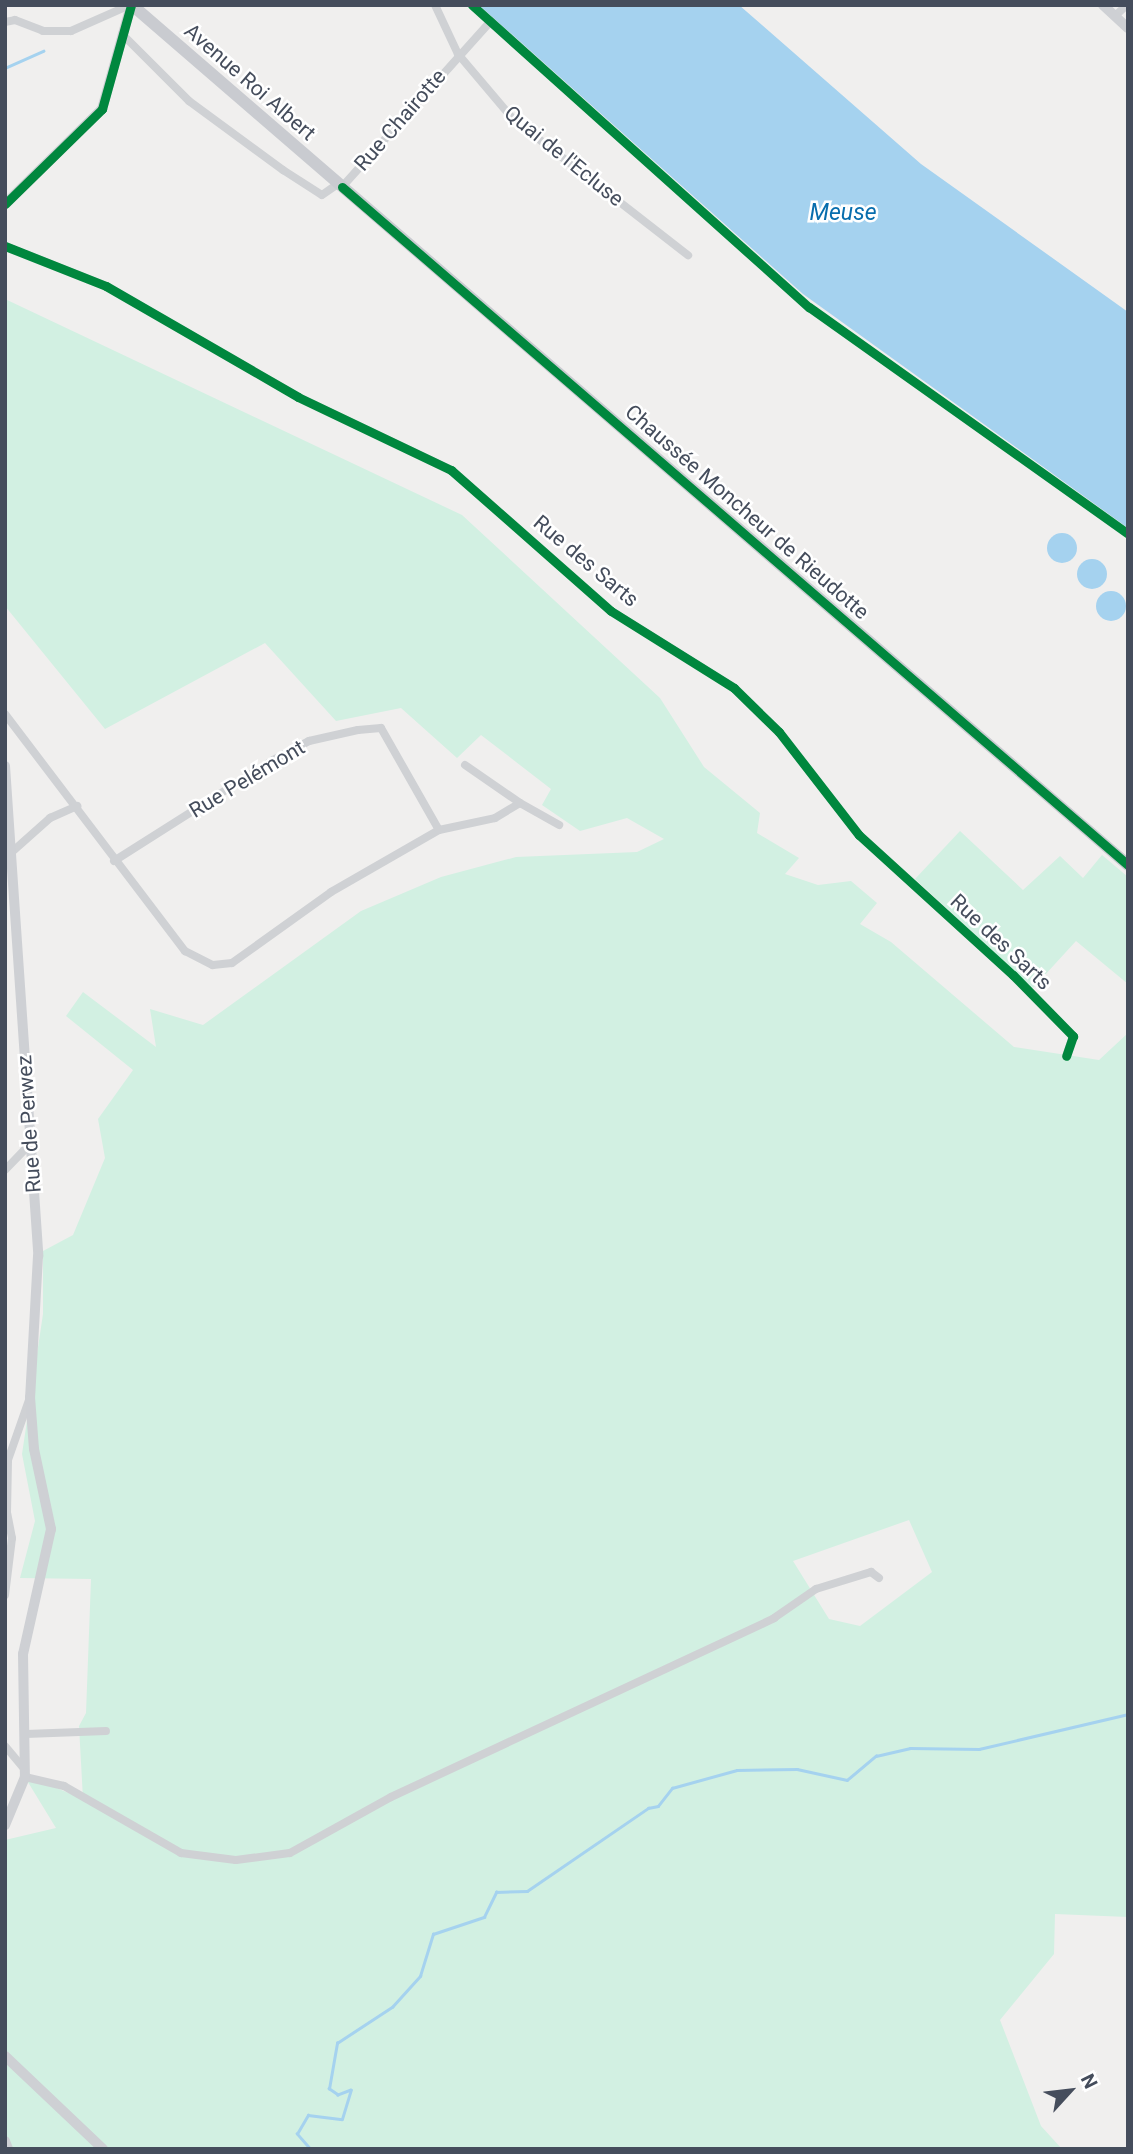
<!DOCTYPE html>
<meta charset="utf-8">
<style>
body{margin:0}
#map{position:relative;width:1133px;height:2154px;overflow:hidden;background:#f0efee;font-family:Roboto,sans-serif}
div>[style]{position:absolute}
.green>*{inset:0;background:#d2f0e2}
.water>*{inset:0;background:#a5d2ef}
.round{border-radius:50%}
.stream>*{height:2.5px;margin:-1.25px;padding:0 1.25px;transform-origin:1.25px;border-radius:1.25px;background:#a5d2ef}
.street>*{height:8px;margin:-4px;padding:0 4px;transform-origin:4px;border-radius:4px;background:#cfd1d4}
.secondary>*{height:10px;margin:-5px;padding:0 5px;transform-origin:5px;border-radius:5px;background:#ced0d4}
.primary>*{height:12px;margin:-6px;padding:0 6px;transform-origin:6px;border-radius:6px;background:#c9cbd0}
.cycleway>*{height:9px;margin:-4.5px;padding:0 4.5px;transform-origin:4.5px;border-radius:4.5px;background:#00873e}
span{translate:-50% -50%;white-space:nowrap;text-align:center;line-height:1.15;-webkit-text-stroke:5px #fff;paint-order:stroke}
.street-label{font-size:21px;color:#454d5c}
.water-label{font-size:23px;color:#076dad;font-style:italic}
.frame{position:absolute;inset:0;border:7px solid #454d5c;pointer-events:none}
.north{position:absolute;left:1035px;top:2056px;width:70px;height:70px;-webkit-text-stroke:5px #fff;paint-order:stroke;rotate:63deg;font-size:19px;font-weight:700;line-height:28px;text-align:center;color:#454d5c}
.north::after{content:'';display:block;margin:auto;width:24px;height:32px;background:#454d5c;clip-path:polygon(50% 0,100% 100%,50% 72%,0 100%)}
</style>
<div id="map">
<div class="green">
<div style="clip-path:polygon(evenodd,5px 299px,462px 515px,660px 698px,704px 767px,760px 813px,757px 833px,799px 858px,785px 874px,818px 885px,851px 881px,877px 903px,860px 924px,891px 942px,1014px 1047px,1099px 1060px,1128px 1033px,1128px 1917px,1055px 1914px,1054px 1954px,1000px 2020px,1041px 2126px,1062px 2149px,5px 2149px,5px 1840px,56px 1828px,23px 1774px,83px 1799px,79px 1726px,86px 1713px,91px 1579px,20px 1578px,35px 1521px,22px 1454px,43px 1314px,43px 1251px,73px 1235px,105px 1158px,98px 1119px,133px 1070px,66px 1016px,83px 992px,156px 1047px,150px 1009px,203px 1025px,361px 911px,441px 877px,516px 857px,637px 852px,664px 839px,627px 818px,580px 831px,542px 805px,551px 789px,481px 735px,457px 758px,401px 708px,336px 721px,265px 643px,105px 729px,5px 606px,5px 299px,909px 1520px,932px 1572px,860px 1626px,829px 1619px,793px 1561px,909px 1520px)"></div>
<div style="clip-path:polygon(960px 831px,1023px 890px,1060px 856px,1083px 878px,1102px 855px,1128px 877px,1128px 984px,1076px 941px,1033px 988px,915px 879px)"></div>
</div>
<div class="water">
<div style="clip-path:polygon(479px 5px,739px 5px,921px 164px,1128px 312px,1128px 528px,803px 294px)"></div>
<div class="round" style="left:1047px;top:533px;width:30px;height:30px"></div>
<div class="round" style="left:1077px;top:559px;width:30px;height:30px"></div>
<div class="round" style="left:1096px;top:591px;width:30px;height:30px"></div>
</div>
<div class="stream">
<div style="left:5px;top:68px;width:42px;rotate:-24.1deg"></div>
<div style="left:310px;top:2149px;width:20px;rotate:-131deg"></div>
<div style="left:297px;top:2134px;width:22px;rotate:-60deg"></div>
<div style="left:308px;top:2115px;width:34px;rotate:7deg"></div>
<div style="left:342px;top:2119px;width:30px;rotate:-73deg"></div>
<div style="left:351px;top:2090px;width:14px;rotate:159deg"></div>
<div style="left:338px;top:2095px;width:11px;rotate:-146deg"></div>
<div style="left:329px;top:2089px;width:47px;rotate:-80.1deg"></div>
<div style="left:337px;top:2043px;width:66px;rotate:-33.2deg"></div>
<div style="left:392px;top:2007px;width:42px;rotate:-47.9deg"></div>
<div style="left:420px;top:1976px;width:44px;rotate:-72.8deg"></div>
<div style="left:433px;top:1934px;width:54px;rotate:-18.4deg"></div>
<div style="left:484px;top:1917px;width:28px;rotate:-64deg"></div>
<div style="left:496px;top:1892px;width:31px;rotate:-2deg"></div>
<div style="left:527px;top:1891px;width:147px;rotate:-34.4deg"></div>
<div style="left:648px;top:1808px;width:10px;rotate:-11deg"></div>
<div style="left:658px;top:1806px;width:23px;rotate:-52deg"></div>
<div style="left:672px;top:1788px;width:67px;rotate:-15.5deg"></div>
<div style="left:737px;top:1770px;width:60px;rotate:-1deg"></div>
<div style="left:797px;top:1769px;width:51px;rotate:12.4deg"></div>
<div style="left:847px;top:1780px;width:38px;rotate:-40deg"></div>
<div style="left:876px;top:1756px;width:35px;rotate:-13deg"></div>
<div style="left:910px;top:1748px;width:69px;rotate:0.8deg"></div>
<div style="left:979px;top:1749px;width:153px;rotate:-13.2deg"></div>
</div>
<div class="street">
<div style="left:435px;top:5px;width:54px;rotate:64.9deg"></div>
<div style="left:458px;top:54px;width:85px;rotate:49.8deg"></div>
<div style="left:513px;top:119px;width:222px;rotate:37.9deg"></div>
<div style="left:1115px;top:16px;width:16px;rotate:-43deg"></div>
<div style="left:5px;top:22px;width:10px;rotate:-11deg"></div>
<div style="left:15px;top:20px;width:30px;rotate:21deg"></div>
<div style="left:43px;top:31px;width:28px"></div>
<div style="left:71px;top:31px;width:64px;rotate:-23.8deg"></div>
<div style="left:122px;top:34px;width:95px;rotate:45deg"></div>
<div style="left:189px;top:101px;width:117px;rotate:36.3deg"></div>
<div style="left:283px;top:170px;width:46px;rotate:32.7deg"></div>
<div style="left:322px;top:195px;width:19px;rotate:-35deg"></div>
<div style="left:342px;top:187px;width:223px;rotate:-48.1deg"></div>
<div style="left:5px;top:246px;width:109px;rotate:21.6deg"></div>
<div style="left:106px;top:286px;width:222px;rotate:30deg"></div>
<div style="left:298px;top:397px;width:170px;rotate:25.5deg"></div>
<div style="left:451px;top:470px;width:213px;rotate:41.4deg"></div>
<div style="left:611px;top:611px;width:145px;rotate:32deg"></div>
<div style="left:734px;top:688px;width:63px;rotate:44.4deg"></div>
<div style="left:779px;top:732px;width:130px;rotate:52.2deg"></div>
<div style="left:859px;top:835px;width:208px;rotate:42.3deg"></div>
<div style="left:1013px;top:975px;width:86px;rotate:45.5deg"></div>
<div style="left:1073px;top:1036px;width:21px;rotate:109deg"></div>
<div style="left:5px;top:714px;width:298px;rotate:52.8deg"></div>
<div style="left:185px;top:951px;width:31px;rotate:27deg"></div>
<div style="left:213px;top:965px;width:19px;rotate:-6deg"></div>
<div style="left:232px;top:963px;width:122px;rotate:-35.6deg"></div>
<div style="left:331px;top:892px;width:125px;rotate:-29.9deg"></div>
<div style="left:439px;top:830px;width:57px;rotate:-12.1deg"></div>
<div style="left:495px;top:818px;width:29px;rotate:-31deg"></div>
<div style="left:520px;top:803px;width:45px;rotate:29.4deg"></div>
<div style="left:465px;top:765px;width:67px;rotate:34.6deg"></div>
<div style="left:13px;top:851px;width:50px;rotate:-41.7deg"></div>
<div style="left:50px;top:818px;width:30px;rotate:-24deg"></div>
<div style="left:114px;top:861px;width:188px;rotate:-32.4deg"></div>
<div style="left:273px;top:760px;width:41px;rotate:-27.8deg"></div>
<div style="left:309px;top:741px;width:50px;rotate:-12.7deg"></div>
<div style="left:358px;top:730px;width:23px;rotate:-5deg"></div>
<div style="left:381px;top:728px;width:117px;rotate:60.4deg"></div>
<div style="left:5px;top:1170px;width:36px;rotate:-46deg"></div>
<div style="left:5px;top:1595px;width:57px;rotate:-83deg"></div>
<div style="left:12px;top:1538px;width:25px;rotate:-101deg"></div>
<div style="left:7px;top:1513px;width:53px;rotate:-88.9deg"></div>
<div style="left:8px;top:1460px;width:64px;rotate:-70.7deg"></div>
<div style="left:26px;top:1734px;width:80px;rotate:-2.1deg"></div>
<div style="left:5px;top:1746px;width:31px;rotate:50deg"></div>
<div style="left:25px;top:1777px;width:40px;rotate:13deg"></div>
<div style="left:64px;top:1786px;width:135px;rotate:29.8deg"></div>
<div style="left:181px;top:1853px;width:55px;rotate:7.3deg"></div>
<div style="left:236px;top:1860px;width:54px;rotate:-7.4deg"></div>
<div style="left:290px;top:1853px;width:115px;rotate:-29deg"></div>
<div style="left:391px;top:1797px;width:423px;rotate:-25deg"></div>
<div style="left:774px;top:1618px;width:51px;rotate:-34.6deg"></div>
<div style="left:816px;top:1589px;width:58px;rotate:-17.2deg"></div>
<div style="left:871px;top:1572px;width:10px;rotate:37deg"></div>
</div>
<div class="secondary">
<div style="left:1103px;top:5px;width:34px;rotate:43deg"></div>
<div style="left:5px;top:204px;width:136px;rotate:-44.4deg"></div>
<div style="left:102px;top:109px;width:108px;rotate:-74.4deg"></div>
<div style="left:5px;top:766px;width:491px;rotate:86.1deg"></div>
<div style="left:38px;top:1256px;width:141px;rotate:93.2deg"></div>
<div style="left:30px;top:1397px;width:52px;rotate:85.6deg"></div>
<div style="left:34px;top:1449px;width:82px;rotate:78deg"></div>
<div style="left:51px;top:1529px;width:128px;rotate:102.6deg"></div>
<div style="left:23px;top:1654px;width:123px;rotate:89.1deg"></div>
<div style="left:25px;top:1777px;width:52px;rotate:112.6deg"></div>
<div style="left:5px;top:2056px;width:135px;rotate:43.5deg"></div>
<div style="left:5px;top:2141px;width:9px;rotate:69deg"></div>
</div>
<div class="primary">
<div style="left:132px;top:5px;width:1316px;rotate:40.81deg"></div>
</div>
<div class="cycleway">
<div style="left:472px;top:5px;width:453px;rotate:41.9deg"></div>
<div style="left:809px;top:307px;width:392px;rotate:35.4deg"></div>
<div style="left:342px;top:187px;width:1038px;rotate:40.78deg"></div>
<div style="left:5px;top:204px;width:136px;rotate:-44.4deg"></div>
<div style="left:102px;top:109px;width:108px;rotate:-74.4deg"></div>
<div style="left:5px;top:246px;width:109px;rotate:21.6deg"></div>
<div style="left:106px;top:286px;width:222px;rotate:30deg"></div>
<div style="left:298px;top:397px;width:170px;rotate:25.5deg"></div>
<div style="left:451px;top:470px;width:213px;rotate:41.4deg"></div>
<div style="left:611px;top:611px;width:145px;rotate:32deg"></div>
<div style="left:734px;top:688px;width:63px;rotate:44.4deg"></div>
<div style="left:779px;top:732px;width:130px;rotate:52.2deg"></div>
<div style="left:859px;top:835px;width:208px;rotate:42.3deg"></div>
<div style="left:1013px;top:975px;width:86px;rotate:45.5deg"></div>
<div style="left:1073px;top:1036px;width:21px;rotate:109deg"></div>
</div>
<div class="street-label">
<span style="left:250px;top:82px;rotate:41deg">Avenue Roi Albert</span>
<span style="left:400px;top:120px;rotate:-49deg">Rue Chairotte</span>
<span style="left:564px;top:156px;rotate:39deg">Quai de l'Ecluse</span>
<span style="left:747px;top:512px;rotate:41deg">Chaussée Moncheur de Rieudotte</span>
<span style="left:586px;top:561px;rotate:40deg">Rue des Sarts</span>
<span style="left:247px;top:779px;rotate:-31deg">Rue Pelémont</span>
<span style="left:1001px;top:942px;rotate:43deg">Rue des Sarts</span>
<span style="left:29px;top:1124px;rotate:-94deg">Rue de Perwez</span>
</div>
<div class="water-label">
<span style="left:843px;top:213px">Meuse</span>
</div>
<div class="frame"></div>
<div class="north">N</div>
</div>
